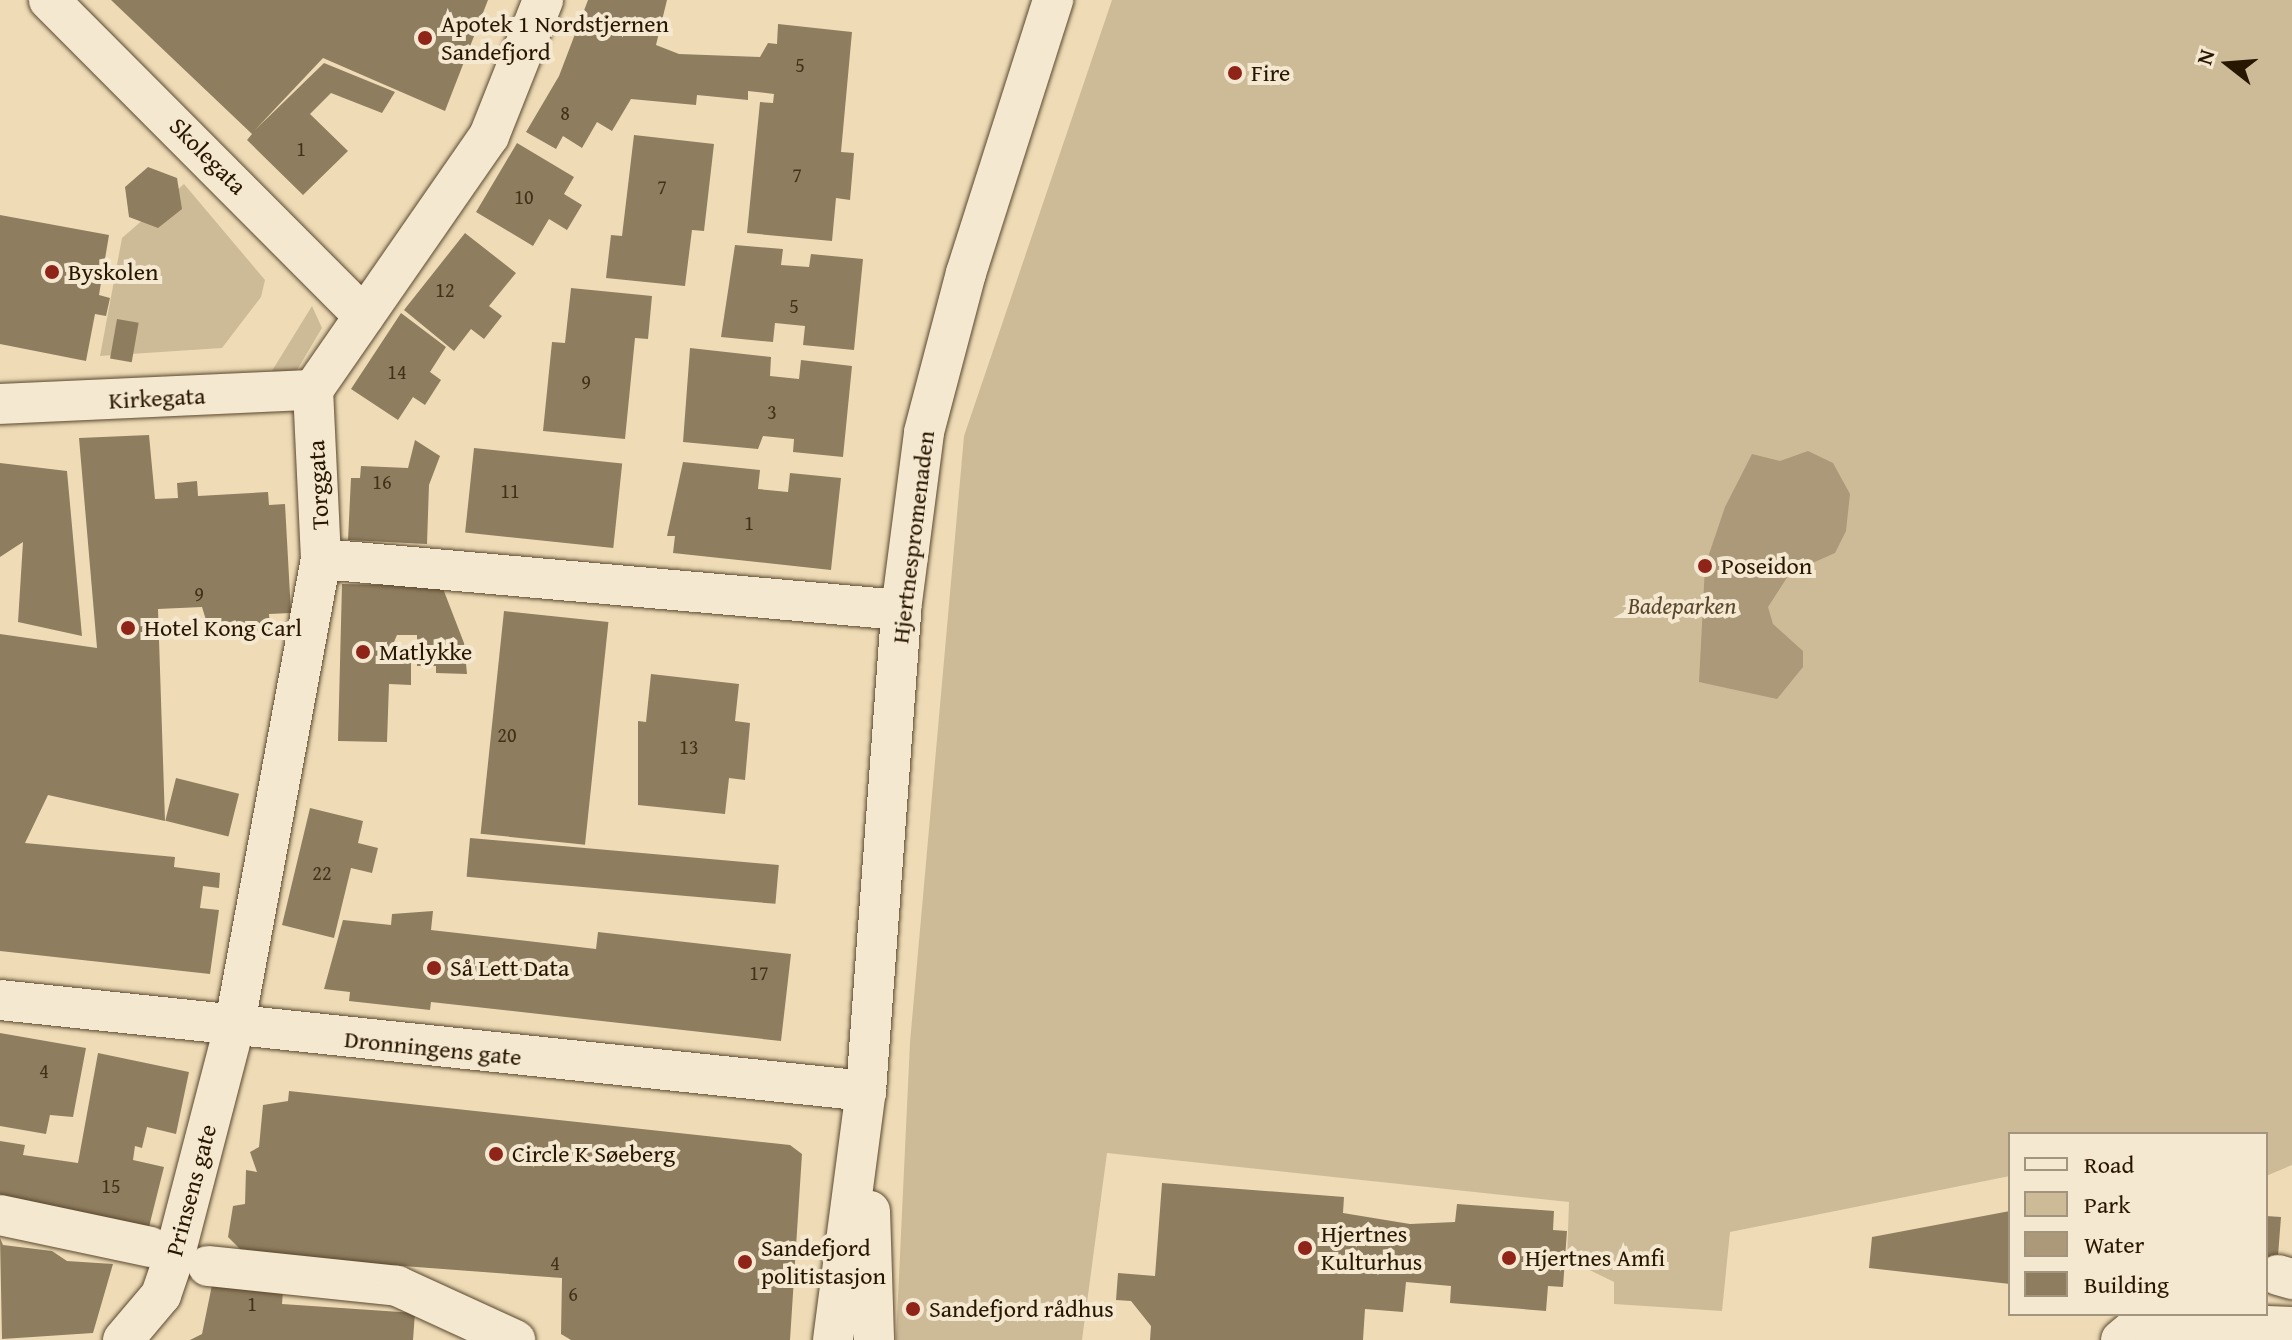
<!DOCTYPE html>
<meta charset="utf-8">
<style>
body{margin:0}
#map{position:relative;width:2292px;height:1340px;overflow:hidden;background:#efdcb7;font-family:"Gentium Book Plus",serif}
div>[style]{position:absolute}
.green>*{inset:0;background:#cdbb98}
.water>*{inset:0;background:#ab9979}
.building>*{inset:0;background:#8f7d5f;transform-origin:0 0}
.roads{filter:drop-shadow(0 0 2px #5a482e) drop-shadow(0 0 2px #5a482e)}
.minor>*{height:40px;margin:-20px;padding:0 20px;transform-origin:20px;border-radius:20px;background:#f5e8d0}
.dots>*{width:22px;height:22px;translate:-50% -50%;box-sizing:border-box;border:4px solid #f5e8d0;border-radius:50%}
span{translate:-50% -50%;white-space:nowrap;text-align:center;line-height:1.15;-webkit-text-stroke:8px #f5e8d0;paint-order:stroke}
.number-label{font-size:20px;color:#423018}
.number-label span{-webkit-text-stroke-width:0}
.poi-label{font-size:24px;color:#281700}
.left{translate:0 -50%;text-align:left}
.street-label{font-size:24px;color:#281700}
.park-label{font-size:24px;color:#5a482e;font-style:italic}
.legend{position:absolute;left:2008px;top:1132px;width:260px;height:184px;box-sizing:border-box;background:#f5e8d0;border:2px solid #a3947d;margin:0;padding:10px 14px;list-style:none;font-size:24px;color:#281700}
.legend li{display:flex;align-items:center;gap:16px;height:40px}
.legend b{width:40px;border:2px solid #a3947d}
.north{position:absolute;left:2188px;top:24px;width:80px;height:80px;-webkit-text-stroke:6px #f5e8d0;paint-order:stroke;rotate:287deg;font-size:22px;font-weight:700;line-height:32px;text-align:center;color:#281700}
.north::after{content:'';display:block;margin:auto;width:28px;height:36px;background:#281700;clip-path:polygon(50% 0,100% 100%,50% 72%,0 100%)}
</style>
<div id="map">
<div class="green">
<div style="clip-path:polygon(1112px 0,2292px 0,2292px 1165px,2266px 1176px,2266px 1134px,2010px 1134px,2010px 1176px,1730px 1232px,1722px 1311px,1614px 1304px,1614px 1282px,1567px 1259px,1569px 1202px,1107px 1153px,1082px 1340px,896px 1340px,910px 1042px,964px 436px)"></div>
<div style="clip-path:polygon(184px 184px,265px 280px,261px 297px,222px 348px,100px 356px,122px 238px)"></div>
<div style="clip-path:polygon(312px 306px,322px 328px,291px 380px,270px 374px)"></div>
</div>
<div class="water">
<div style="clip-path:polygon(1808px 451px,1833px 463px,1850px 494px,1846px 531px,1835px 553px,1790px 573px,1768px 607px,1773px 624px,1803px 651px,1803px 667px,1777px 699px,1699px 682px,1705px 566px,1725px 507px,1752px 454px,1780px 461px)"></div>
</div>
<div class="building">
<div style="clip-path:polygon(111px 0,488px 0,445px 111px,323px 58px,255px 130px,324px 63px,395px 92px,382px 113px,331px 93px,310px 114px,348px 151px,303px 195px,247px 140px,252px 134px)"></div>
<div style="clip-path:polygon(588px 0,667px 0,656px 45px,679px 54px,760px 57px,768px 43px,777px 44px,778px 24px,852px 32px,841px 152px,854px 153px,850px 200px,836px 198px,832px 241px,747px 233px,760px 102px,773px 103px,774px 94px,748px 91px,748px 100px,697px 95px,696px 105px,631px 99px,612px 131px,597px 122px,582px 148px,563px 136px,556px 149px,526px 132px,559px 76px)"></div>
<div style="clip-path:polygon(634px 135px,714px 144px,704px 231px,692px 230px,685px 286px,606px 278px,611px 235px,622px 236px)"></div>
<div style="clip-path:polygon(517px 143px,574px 177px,564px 194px,582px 205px,567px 230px,549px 219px,533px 246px,476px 212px)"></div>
<div style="clip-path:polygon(148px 167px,177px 178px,182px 209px,158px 228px,129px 217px,125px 187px)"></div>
<div style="clip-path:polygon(0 215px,109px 235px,99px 295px,110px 298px,106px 316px,95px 314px,86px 361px,0 344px)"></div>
<div style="clip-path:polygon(465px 233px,516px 273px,489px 306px,502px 316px,484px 339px,471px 329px,454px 351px,404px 310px)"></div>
<div style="clip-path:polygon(735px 245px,783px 249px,781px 265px,809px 267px,811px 254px,863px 259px,854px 350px,803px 345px,805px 326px,775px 323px,773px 342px,721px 337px)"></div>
<div style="clip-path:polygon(571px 288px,652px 296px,648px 339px,635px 338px,625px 439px,543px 431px,552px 342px,565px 343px)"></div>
<div style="clip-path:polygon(401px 313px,446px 347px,430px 372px,441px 380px,425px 405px,413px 397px,398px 420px,351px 389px)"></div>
<div style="left:117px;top:319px;width:22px;height:40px;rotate:10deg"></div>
<div style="clip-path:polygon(690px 348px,771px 357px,770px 376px,799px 379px,801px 360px,852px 366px,843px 457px,793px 452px,794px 439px,763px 436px,758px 449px,683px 442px)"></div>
<div style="clip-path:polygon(149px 435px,155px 499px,178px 498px,177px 483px,197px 481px,198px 496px,268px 492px,269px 505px,285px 504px,291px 613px,269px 614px,270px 630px,210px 633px,202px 607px,158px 609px,165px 821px,48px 795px,25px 843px,175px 857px,174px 867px,220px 873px,219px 888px,203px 886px,200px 908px,219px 910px,210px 974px,0 951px,0 634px,97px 648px,79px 438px)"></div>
<div style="clip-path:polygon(415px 440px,440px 456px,429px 485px,427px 544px,348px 540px,351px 478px,360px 478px,361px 466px,408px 468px)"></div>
<div style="left:474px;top:448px;width:149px;height:85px;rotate:6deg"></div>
<div style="clip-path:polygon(683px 462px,760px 470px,758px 489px,788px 492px,790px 473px,841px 478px,831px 570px,673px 553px,675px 536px,667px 536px)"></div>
<div style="clip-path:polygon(0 463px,67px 471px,82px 636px,18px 622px,23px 542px,0 557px)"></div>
<div style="clip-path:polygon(342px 584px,442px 586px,464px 643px,467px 674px,436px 673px,436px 666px,417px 666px,417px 635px,397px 635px,390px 651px,411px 652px,411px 685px,389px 684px,387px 742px,338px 741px)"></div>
<div style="left:504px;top:611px;width:105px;height:224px;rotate:6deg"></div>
<div style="clip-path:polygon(651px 674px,739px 684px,735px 721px,750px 723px,745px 780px,729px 778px,725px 814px,638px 805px,638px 721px,646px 722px)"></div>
<div style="left:176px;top:778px;width:65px;height:44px;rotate:14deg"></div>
<div style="clip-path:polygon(310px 808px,363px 821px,358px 843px,378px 848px,372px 873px,351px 868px,334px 938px,282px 925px)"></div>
<div style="left:470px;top:838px;width:310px;height:39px;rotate:5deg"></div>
<div style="clip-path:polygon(433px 911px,431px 930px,596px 949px,598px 932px,791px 954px,781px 1041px,431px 1002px,430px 1010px,349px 1001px,350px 992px,324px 989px,343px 920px,391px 925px,392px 914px)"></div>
<div style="clip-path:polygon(0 1033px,86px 1048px,73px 1117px,50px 1115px,46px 1134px,0 1126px)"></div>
<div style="clip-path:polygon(98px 1053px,189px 1072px,176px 1134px,147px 1127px,142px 1148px,135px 1146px,133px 1160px,164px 1167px,148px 1231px,0 1205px,0 1141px,25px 1145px,23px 1155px,78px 1163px)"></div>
<div style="clip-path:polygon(289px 1091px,790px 1145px,802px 1154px,790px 1340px,571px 1340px,561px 1334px,562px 1278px,245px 1254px,228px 1237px,233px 1206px,245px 1204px,246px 1170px,257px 1172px,250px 1152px,259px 1147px,263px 1105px,288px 1101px)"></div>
<div style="clip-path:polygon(1162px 1183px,1344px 1197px,1343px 1213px,1410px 1224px,1455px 1222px,1457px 1204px,1554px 1211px,1553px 1230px,1567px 1231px,1563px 1287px,1548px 1286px,1546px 1311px,1450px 1303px,1451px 1286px,1406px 1282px,1403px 1312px,1365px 1309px,1363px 1340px,1150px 1340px,1151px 1326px,1131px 1301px,1116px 1300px,1118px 1273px,1155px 1276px)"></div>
<div style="clip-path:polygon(2010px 1211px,2010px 1284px,1869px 1268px,1872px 1237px)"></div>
<div style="clip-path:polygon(2266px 1216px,2281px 1217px,2275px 1294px,2266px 1294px)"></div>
<div style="clip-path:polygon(0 1238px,3px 1245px,52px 1251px,67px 1261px,113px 1264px,93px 1333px,2px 1339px)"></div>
<div style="clip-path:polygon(212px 1285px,283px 1290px,282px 1304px,415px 1313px,413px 1340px,190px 1340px,202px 1334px)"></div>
</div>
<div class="roads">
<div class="minor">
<div style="left:49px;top:0;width:446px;rotate:45.1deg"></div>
<div style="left:0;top:404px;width:313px;rotate:-2.6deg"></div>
<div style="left:321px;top:559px;width:582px;rotate:5.03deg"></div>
<div style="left:0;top:1000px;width:871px;rotate:6deg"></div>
<div style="left:870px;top:1211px;width:129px;rotate:88.2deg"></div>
<div style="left:0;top:1215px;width:154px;rotate:12deg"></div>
<div style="left:208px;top:1266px;width:190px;rotate:6deg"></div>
<div style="left:397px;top:1286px;width:130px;rotate:24.6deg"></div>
<div style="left:2278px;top:1275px;width:15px;rotate:16deg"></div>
<div style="left:123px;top:1340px;width:59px;rotate:-49.8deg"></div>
<div style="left:161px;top:1295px;width:43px;rotate:-71.1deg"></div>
<div style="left:175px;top:1254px;width:234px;rotate:-75.4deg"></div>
<div style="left:234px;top:1028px;width:477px;rotate:-79.5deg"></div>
<div style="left:321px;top:559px;width:169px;rotate:-92.7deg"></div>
<div style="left:313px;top:390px;width:309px;rotate:-55.3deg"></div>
<div style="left:489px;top:136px;width:146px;rotate:-68.3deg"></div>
<div style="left:833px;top:1340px;width:251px;rotate:-82.5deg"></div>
<div style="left:866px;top:1091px;width:482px;rotate:-85.8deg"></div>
<div style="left:901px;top:610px;width:179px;rotate:-82.6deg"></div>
<div style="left:924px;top:432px;width:164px;rotate:-75.2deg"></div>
<div style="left:966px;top:273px;width:287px;rotate:-72.3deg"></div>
<div style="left:2121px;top:1340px;width:30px;rotate:-40deg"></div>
<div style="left:2144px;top:1321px;width:148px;rotate:2.3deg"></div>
</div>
</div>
<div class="dots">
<div style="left:425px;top:38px;background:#8f2418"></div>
<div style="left:1235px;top:73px;background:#8f2418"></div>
<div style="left:52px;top:272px;background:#8f2418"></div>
<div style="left:1705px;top:566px;background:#8f2418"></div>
<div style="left:128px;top:628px;background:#8f2418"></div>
<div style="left:363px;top:652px;background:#8f2418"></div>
<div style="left:434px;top:968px;background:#8f2418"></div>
<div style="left:496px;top:1154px;background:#8f2418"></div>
<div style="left:1305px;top:1248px;background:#8f2418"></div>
<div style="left:1509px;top:1258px;background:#8f2418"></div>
<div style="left:745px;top:1262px;background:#8f2418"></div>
<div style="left:913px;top:1309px;background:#8f2418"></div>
</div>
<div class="number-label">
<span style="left:800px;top:64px">5</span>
<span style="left:565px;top:112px">8</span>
<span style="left:301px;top:148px">1</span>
<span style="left:797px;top:174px">7</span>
<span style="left:662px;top:186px">7</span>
<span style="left:524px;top:196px">10</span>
<span style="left:445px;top:289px">12</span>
<span style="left:794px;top:305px">5</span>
<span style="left:397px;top:371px">14</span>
<span style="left:586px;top:381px">9</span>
<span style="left:772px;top:411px">3</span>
<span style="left:382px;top:481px">16</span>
<span style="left:510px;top:490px">11</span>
<span style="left:749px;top:522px">1</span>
<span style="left:199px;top:593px">9</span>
<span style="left:507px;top:734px">20</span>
<span style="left:689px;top:746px">13</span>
<span style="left:322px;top:872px">22</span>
<span style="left:759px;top:972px">17</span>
<span style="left:44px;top:1070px">4</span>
<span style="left:111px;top:1185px">15</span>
<span style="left:555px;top:1262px">4</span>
<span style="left:573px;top:1293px">6</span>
<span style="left:252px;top:1303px">1</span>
</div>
<div class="poi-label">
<span class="left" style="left:441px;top:38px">Apotek 1 Nordstjernen<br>Sandefjord</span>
<span class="left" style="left:1251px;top:73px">Fire</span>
<span class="left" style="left:68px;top:272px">Byskolen</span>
<span class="left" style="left:1721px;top:566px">Poseidon</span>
<span class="left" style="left:144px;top:628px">Hotel Kong Carl</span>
<span class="left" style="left:379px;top:652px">Matlykke</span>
<span class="left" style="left:450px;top:968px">Så Lett Data</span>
<span class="left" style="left:512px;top:1154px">Circle K Søeberg</span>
<span class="left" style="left:1321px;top:1248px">Hjertnes<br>Kulturhus</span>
<span class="left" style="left:761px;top:1262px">Sandefjord<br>politistasjon</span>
<span class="left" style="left:1525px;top:1258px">Hjertnes Amfi</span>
<span class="left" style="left:929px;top:1309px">Sandefjord rådhus</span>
</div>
<div class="street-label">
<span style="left:208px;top:156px;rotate:45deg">Skolegata</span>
<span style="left:157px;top:398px;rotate:-3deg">Kirkegata</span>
<span style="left:318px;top:485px;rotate:-93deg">Torggata</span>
<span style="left:913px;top:537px;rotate:-83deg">Hjertnespromenaden</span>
<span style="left:433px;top:1048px;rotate:6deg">Dronningens gate</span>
<span style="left:191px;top:1190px;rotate:-75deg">Prinsens gate</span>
</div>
<div class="park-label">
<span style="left:1682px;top:606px">Badeparken</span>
</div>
<ul class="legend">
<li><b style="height:10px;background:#f5e8d0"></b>Road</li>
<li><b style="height:22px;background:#cdbb98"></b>Park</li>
<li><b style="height:22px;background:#ab9979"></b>Water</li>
<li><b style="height:22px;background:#8f7d5f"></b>Building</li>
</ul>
<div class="north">N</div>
</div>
